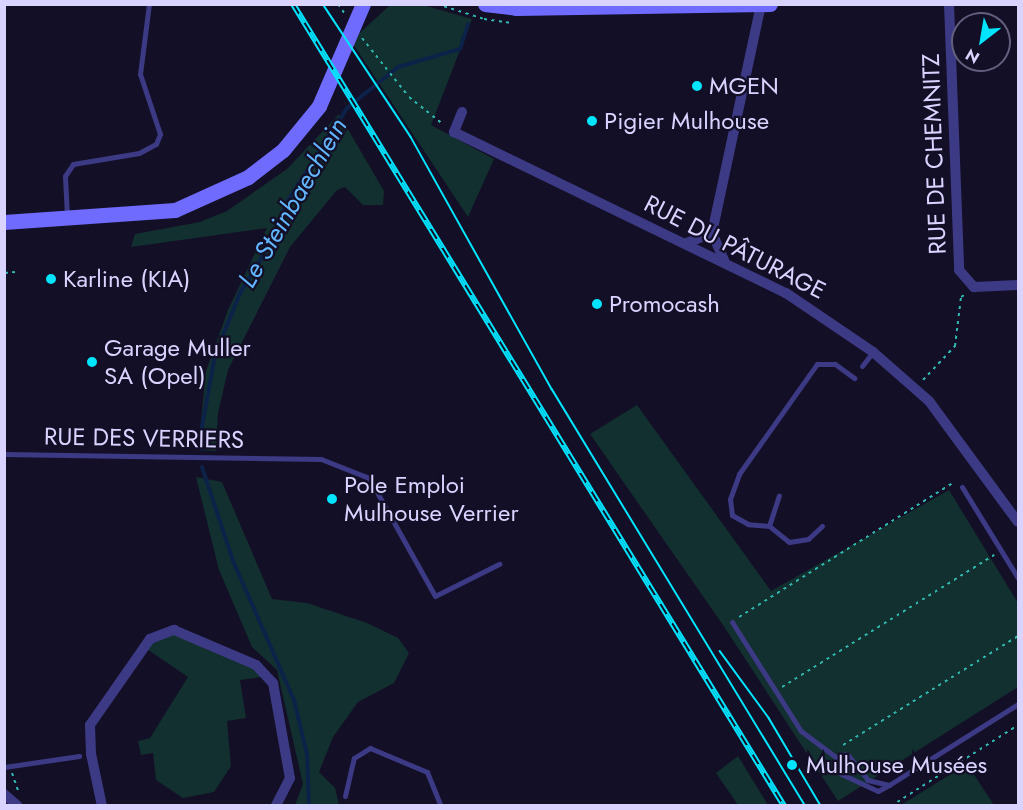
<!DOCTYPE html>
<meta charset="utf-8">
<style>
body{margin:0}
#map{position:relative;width:1023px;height:810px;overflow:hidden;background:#130f26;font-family:Jost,sans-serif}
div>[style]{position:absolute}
.green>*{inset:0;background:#12302f}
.stream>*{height:4px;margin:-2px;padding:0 2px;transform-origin:2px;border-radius:2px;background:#0c2248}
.path>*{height:2px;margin-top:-1px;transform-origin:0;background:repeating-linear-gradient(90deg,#2fb8b0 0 3px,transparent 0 7.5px)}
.lane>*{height:5px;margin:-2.5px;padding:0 2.5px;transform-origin:2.5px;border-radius:2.5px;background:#3d3a85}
.street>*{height:10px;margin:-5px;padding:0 5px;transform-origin:5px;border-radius:5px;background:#3d3a85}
.secondary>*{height:15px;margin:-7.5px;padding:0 7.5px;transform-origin:7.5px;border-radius:7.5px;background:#6f6bff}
.tram>*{height:1.5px;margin:-0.75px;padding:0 0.75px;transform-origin:0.75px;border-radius:0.75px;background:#00e5ff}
.rail>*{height:6px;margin-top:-3px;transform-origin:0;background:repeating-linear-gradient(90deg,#130f26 0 11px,#00e5ff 0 22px);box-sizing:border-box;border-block:2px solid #00e5ff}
.dots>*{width:16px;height:16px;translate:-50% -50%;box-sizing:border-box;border:3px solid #130f26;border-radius:50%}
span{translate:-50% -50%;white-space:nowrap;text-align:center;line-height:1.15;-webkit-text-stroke:4.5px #130f26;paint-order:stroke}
.poi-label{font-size:24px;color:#d9d4ff}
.left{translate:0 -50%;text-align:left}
.street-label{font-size:24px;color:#d9d4ff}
.water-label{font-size:26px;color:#62b6ff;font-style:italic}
.frame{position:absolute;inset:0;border:6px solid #d9d4ff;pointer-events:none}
.north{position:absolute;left:951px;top:12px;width:60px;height:60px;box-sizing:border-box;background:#130f26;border:2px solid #625e7d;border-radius:50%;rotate:211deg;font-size:16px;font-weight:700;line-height:24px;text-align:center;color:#d9d4ff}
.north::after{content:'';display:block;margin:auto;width:21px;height:27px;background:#00e5ff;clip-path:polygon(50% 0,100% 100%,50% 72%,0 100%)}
</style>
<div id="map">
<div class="green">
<div style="clip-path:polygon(390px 5px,423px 5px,472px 19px,431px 125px,494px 159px,468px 217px,351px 41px)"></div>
<div style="clip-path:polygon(339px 114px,384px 191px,383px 205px,363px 205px,345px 187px,337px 190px,290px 247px,228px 370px,218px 413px,216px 451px,198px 450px,206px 371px,228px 310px,267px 228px,131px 247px,135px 234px,200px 222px,227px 211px,287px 169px)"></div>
<div style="clip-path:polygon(637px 405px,771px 591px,949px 490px,1018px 603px,1018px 687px,838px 801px,723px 625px,590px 434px)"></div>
<div style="clip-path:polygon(196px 477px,222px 482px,272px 599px,307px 603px,367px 623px,398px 638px,409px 653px,394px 683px,358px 702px,333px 737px,319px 772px,335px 788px,339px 805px,295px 805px,303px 784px,277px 670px,252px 647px,219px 570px)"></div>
<div style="clip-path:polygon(181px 631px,268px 676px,240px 680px,246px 718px,227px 721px,231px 766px,214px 792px,183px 798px,156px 780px,153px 753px,141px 755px,138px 741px,150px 738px,188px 677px,144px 647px)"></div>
<div style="clip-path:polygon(738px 756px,768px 805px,738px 805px,716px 773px)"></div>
<div style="clip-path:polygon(967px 764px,994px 805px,901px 805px)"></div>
</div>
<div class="stream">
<div style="left:202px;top:449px;width:22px;rotate:-90deg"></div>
<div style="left:202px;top:427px;width:73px;rotate:-79.8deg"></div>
<div style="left:215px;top:355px;width:67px;rotate:-68deg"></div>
<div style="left:240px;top:293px;width:57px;rotate:-58.5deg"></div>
<div style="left:270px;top:244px;width:45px;rotate:-68deg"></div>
<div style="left:287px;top:202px;width:112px;rotate:-57.4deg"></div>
<div style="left:347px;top:108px;width:65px;rotate:-38.8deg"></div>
<div style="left:398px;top:67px;width:65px;rotate:-16.2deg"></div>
<div style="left:460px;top:49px;width:26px;rotate:-72deg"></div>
<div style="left:202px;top:467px;width:99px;rotate:71.7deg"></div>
<div style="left:233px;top:561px;width:152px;rotate:66.3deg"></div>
<div style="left:294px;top:700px;width:56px;rotate:76.5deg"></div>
<div style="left:307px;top:754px;width:52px;rotate:87.8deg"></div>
</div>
<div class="path">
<div style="left:338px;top:4px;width:12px;rotate:55deg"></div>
<div style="left:437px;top:4px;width:49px;rotate:17.7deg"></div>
<div style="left:484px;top:19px;width:29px;rotate:8deg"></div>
<div style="left:362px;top:38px;width:75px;rotate:51.5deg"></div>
<div style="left:409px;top:97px;width:45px;rotate:38.7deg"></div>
<div style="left:5px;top:273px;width:10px;rotate:-6deg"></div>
<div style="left:923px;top:380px;width:47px;rotate:-46.7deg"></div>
<div style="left:955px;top:346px;width:49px;rotate:-83deg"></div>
<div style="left:961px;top:297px;width:6px;rotate:-31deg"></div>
<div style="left:739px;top:617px;width:252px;rotate:-32.1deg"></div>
<div style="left:782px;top:687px;width:250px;rotate:-31.9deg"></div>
<div style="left:843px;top:745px;width:206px;rotate:-31.9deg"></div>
<div style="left:12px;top:773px;width:21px;rotate:71deg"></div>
<div style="left:891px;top:806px;width:151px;rotate:-32.5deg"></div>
</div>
<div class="lane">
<div style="left:67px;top:216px;width:40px;rotate:-92.9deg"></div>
<div style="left:65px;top:176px;width:14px;rotate:-56deg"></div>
<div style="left:73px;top:164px;width:67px;rotate:-9.5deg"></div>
<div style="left:139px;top:153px;width:19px;rotate:-28deg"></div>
<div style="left:156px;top:144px;width:11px;rotate:-68deg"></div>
<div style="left:160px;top:134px;width:63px;rotate:-108.4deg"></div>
<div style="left:140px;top:74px;width:71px;rotate:-82.7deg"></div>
<div style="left:862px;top:366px;width:18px;rotate:-52deg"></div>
<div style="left:4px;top:454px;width:317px;rotate:0.9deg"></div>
<div style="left:321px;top:459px;width:52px;rotate:21.6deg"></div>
<div style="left:369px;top:478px;width:135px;rotate:60.8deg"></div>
<div style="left:435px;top:596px;width:72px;rotate:-26.6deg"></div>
<div style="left:962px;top:487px;width:107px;rotate:58.4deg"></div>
<div style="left:769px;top:526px;width:32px;rotate:-72deg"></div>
<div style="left:822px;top:526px;width:19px;rotate:137deg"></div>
<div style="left:808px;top:539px;width:19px;rotate:171deg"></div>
<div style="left:789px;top:542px;width:26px;rotate:-141deg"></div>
<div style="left:769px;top:526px;width:21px;rotate:-175deg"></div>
<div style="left:748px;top:524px;width:18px;rotate:-151deg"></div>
<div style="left:732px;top:515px;width:16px;rotate:-97deg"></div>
<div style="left:730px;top:499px;width:27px;rotate:-70deg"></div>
<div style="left:739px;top:474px;width:135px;rotate:-54.7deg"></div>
<div style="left:817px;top:364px;width:18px"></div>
<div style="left:835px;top:364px;width:24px;rotate:36deg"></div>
<div style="left:732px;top:622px;width:129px;rotate:57.7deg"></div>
<div style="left:801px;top:731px;width:45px;rotate:36.9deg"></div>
<div style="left:4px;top:767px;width:76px;rotate:-8.3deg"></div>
<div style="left:889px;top:785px;width:22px;rotate:-167deg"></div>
<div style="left:868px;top:780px;width:32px;rotate:-129deg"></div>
<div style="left:848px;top:755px;width:5px;rotate:-169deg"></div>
<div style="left:843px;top:754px;width:11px;rotate:135deg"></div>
<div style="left:835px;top:762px;width:10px;rotate:79deg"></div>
<div style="left:837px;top:772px;width:45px;rotate:24.9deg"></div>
<div style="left:878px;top:791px;width:13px;rotate:-29deg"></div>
<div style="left:889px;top:785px;width:152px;rotate:-32.1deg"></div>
<div style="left:345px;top:796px;width:39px;rotate:-77deg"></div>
<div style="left:354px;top:758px;width:19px;rotate:-32deg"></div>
<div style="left:370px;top:748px;width:62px;rotate:22.8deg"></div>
<div style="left:427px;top:772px;width:37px;rotate:68deg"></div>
</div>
<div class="street">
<div style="left:949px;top:4px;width:266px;rotate:87.8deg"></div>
<div style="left:959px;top:270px;width:23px;rotate:49deg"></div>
<div style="left:974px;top:287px;width:44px;rotate:-2.6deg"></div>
<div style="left:462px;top:112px;width:22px;rotate:112deg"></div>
<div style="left:454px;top:132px;width:369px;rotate:25.9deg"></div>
<div style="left:786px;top:293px;width:105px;rotate:34.1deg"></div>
<div style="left:873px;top:352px;width:74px;rotate:41.2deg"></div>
<div style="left:929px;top:401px;width:150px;rotate:53.7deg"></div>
<div style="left:687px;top:243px;width:27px;rotate:-22deg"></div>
<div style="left:724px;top:260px;width:30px;rotate:-114deg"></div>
<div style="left:712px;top:233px;width:234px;rotate:-77.9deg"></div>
<div style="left:4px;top:794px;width:18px;rotate:41deg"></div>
<div style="left:102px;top:806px;width:53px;rotate:-101.9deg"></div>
<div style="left:91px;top:754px;width:29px;rotate:-92deg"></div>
<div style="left:90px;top:725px;width:105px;rotate:-55.1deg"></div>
<div style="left:150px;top:639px;width:26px;rotate:-21deg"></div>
<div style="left:174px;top:630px;width:89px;rotate:23.1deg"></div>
<div style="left:256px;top:665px;width:25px;rotate:47deg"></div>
<div style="left:273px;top:683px;width:97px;rotate:79.9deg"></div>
<div style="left:290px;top:778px;width:31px;rotate:117deg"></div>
</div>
<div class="secondary">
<div style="left:485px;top:4px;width:31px;rotate:7deg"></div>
<div style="left:516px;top:8px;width:254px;rotate:-0.9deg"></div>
<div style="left:4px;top:222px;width:171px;rotate:-4deg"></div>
<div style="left:175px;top:210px;width:80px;rotate:-24.3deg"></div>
<div style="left:248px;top:177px;width:44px;rotate:-37.6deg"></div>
<div style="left:283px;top:150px;width:57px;rotate:-50.7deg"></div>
<div style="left:319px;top:106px;width:111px;rotate:-66.7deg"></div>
</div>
<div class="tram">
<div style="left:323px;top:4px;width:159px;rotate:56.5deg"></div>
<div style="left:411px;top:137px;width:289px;rotate:60.8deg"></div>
<div style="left:552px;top:389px;width:488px;rotate:58.7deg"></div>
<div style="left:720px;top:651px;width:83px;rotate:53.8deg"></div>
<div style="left:769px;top:718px;width:102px;rotate:59.4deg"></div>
</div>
<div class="rail">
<div style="left:293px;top:4px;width:940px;rotate:58.52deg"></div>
</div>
<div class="dots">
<div style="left:697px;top:86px;background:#00e5ff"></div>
<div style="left:592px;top:121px;background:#00e5ff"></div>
<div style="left:51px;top:279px;background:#00e5ff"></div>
<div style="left:597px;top:304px;background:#00e5ff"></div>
<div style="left:92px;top:362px;background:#00e5ff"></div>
<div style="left:332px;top:499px;background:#00e5ff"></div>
<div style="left:792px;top:765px;background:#00e5ff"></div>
</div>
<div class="poi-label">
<span class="left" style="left:709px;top:86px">MGEN</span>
<span class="left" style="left:604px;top:121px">Pigier Mulhouse</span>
<span class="left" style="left:63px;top:279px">Karline (KIA)</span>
<span class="left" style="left:609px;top:304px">Promocash</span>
<span class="left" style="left:104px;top:362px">Garage Muller<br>SA (Opel)</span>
<span class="left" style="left:344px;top:499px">Pole Emploi<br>Mulhouse Verrier</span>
<span class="left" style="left:806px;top:765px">Mulhouse Musées</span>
</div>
<div class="street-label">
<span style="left:934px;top:154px;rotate:-92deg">RUE DE CHEMNITZ</span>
<span style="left:735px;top:247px;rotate:27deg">RUE DU PÂTURAGE</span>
<span style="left:144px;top:438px;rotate:1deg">RUE DES VERRIERS</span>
</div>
<div class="water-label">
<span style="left:293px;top:203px;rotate:-60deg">Le Steinbaechlein</span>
</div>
<div class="frame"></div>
<div class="north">N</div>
</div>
